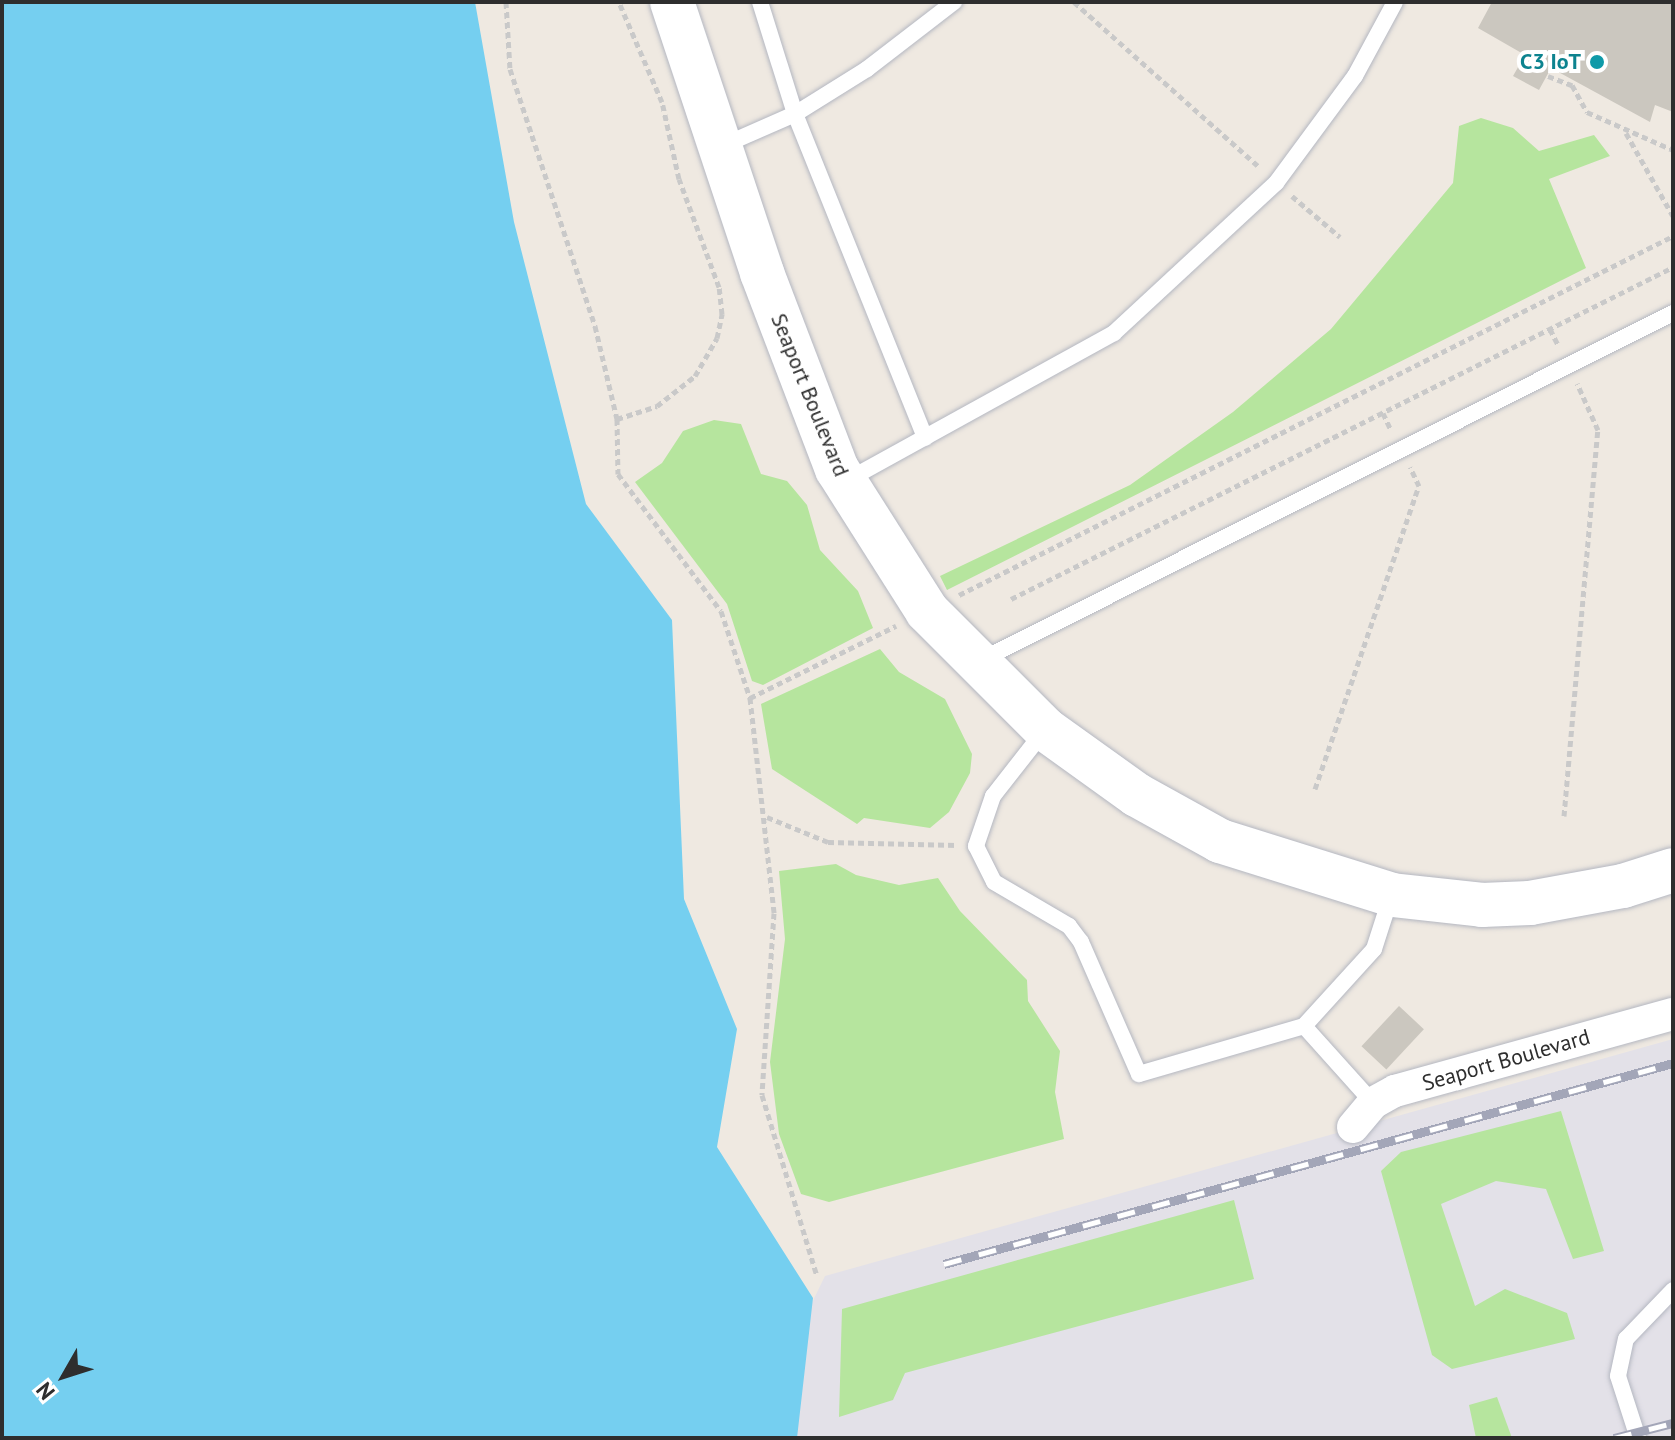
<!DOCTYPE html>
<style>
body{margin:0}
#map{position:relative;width:1675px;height:1440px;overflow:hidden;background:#efe9e1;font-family:"PT Sans",sans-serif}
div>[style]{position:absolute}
.industrial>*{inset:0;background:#e3e1e8}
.green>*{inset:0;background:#b6e59e}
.water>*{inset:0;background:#75cff0}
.building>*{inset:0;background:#cbc7bf;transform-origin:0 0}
.path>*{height:5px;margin-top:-2.5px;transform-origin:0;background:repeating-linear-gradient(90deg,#c9c9c9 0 6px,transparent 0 10px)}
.roads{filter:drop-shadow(0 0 2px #b4b7c1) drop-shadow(0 0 2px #b4b7c1)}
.lane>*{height:16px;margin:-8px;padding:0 8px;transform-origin:8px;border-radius:8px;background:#fff}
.street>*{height:32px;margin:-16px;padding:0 16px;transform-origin:16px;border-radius:16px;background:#fff}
.secondary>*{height:44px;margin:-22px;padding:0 22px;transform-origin:22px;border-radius:22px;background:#fff}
.rail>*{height:9px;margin-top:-4.5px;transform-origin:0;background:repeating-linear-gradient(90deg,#fff 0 18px,#a3a6b8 0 36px);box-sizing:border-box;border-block:2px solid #a3a6b8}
.dots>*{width:22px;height:22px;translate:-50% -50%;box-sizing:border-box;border:4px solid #fff;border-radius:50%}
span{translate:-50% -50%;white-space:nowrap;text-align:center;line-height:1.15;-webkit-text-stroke:8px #fff;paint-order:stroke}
.culture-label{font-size:22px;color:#0d838f;font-weight:700}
.right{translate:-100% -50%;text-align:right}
.street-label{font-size:22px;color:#2e2e2e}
.frame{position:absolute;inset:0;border:4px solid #2e2e2e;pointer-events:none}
.north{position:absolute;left:24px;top:1336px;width:80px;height:80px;-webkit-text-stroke:6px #fff;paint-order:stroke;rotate:231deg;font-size:22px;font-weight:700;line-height:32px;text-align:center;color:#2e2e2e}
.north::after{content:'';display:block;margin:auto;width:28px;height:36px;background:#2e2e2e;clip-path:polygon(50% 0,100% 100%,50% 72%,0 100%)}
</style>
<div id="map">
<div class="industrial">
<div style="clip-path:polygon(1673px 1039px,1673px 1438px,794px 1438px,806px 1315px,825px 1276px)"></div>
</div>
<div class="green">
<div style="clip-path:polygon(1481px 118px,1513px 128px,1539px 151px,1594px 135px,1610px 156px,1549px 179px,1586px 268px,947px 590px,940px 576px,1130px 485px,1233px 412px,1331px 329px,1453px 183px,1459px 126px)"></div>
<div style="clip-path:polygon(714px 420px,741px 424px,761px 474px,787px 481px,807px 505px,820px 550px,858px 591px,873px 628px,763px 685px,752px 681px,727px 604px,635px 482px,662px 463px,683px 431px)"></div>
<div style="clip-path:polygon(880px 649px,899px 672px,945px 699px,972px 754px,970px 773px,949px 812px,930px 828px,864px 818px,857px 824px,772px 769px,761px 704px)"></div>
<div style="clip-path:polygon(836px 864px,856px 875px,899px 885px,938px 878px,960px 911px,1027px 980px,1028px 1001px,1060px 1051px,1055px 1092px,1064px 1139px,829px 1202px,801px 1194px,779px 1134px,770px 1062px,785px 939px,779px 871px)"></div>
<div style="clip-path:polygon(1561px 1111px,1604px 1251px,1573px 1259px,1546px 1189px,1496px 1181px,1441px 1204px,1475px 1306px,1505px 1289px,1567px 1313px,1575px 1339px,1452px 1369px,1432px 1355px,1381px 1171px,1401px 1152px)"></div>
<div style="clip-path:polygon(1234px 1200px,1254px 1279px,905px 1373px,893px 1400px,839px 1417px,842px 1309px)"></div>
<div style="clip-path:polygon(1497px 1397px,1512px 1438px,1476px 1438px,1469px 1405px)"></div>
</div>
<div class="water">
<div style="clip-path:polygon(2px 2px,475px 2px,514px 222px,586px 504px,672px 620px,684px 899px,737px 1029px,717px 1147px,813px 1298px,797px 1438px,2px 1438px)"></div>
</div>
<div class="building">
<div style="clip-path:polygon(1492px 2px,1673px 2px,1673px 112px,1655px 105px,1650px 122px,1551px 68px,1539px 90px,1513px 76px,1525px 55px,1478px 28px)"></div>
<div style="left:1399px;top:1006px;width:34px;height:55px;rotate:43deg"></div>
</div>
<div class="path">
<div style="left:506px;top:2px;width:67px;rotate:86.6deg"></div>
<div style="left:510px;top:69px;width:271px;rotate:71.7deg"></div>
<div style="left:595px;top:326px;width:96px;rotate:76.7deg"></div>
<div style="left:617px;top:419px;width:55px;rotate:89deg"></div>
<div style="left:618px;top:474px;width:171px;rotate:53.1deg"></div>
<div style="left:721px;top:611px;width:92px;rotate:71.6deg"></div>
<div style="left:750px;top:698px;width:216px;rotate:83.6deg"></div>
<div style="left:774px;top:913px;width:182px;rotate:93.8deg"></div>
<div style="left:762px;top:1095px;width:189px;rotate:73.1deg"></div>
<div style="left:1074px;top:2px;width:249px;rotate:41.7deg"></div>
<div style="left:1548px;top:76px;width:26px;rotate:21deg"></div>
<div style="left:1572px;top:85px;width:31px;rotate:61deg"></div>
<div style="left:1587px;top:112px;width:94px;rotate:23.8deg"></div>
<div style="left:1626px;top:133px;width:95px;rotate:60.5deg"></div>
<div style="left:1292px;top:196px;width:63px;rotate:40.5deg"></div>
<div style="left:1550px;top:329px;width:18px;rotate:63deg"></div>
<div style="left:1383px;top:413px;width:19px;rotate:65deg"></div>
<div style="left:617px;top:419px;width:42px;rotate:-18deg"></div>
<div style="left:657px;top:406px;width:48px;rotate:-38.3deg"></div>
<div style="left:695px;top:376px;width:44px;rotate:-59.9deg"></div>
<div style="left:717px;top:338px;width:25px;rotate:-78deg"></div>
<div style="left:722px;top:314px;width:27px;rotate:-96deg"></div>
<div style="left:719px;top:287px;width:115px;rotate:-110.3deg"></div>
<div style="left:679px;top:179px;width:79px;rotate:-102.4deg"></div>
<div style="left:662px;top:102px;width:109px;rotate:-113.3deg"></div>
<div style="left:959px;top:595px;width:799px;rotate:-26.69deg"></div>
<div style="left:1011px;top:599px;width:741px;rotate:-26.63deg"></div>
<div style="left:750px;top:698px;width:163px;rotate:-26.3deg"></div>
<div style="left:1315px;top:789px;width:320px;rotate:-71.1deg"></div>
<div style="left:1419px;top:486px;width:21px;rotate:-115deg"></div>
<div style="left:1564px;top:816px;width:387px;rotate:-85deg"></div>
<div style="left:1598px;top:430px;width:51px;rotate:-114.1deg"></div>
<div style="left:767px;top:817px;width:66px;rotate:22.3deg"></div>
<div style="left:828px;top:842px;width:129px;rotate:1.3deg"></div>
</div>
<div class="roads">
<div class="lane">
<div style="left:760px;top:2px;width:117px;rotate:72.6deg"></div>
<div style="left:795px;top:114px;width:349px;rotate:68.1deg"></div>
<div style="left:722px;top:146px;width:80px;rotate:-23.7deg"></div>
<div style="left:795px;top:114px;width:85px;rotate:-32deg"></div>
<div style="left:867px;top:69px;width:110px;rotate:-37.6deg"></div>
<div style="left:846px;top:481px;width:306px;rotate:-28.9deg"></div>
<div style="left:1114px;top:333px;width:221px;rotate:-42.8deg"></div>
<div style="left:1276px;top:183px;width:133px;rotate:-53.6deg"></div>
<div style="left:1355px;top:76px;width:84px;rotate:-61.6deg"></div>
<div style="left:979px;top:661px;width:776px;rotate:-26.63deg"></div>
<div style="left:1044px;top:731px;width:83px;rotate:128.1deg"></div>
<div style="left:993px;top:796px;width:53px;rotate:108.8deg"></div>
<div style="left:976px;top:846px;width:40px;rotate:63.4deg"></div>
<div style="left:994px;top:882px;width:87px;rotate:30.4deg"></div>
<div style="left:1069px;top:926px;width:20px;rotate:53deg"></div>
<div style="left:1081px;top:942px;width:144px;rotate:66.3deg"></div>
<div style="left:1139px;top:1074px;width:172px;rotate:-16.2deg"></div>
<div style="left:1304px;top:1026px;width:104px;rotate:-47.7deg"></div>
<div style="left:1374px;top:949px;width:56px;rotate:-72.2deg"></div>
<div style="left:1304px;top:1026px;width:103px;rotate:48.1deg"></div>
<div style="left:1638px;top:1438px;width:65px;rotate:-107.9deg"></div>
<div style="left:1618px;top:1376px;width:38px;rotate:-78deg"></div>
<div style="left:1626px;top:1339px;width:68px;rotate:-46.2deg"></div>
</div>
<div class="street">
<div style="left:1353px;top:1127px;width:31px;rotate:-50deg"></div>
<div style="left:1373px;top:1103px;width:25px;rotate:-29deg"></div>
<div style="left:1395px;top:1091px;width:288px;rotate:-15.5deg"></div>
</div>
<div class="secondary">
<div style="left:672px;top:2px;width:286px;rotate:71.6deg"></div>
<div style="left:762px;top:273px;width:210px;rotate:69.1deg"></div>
<div style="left:837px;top:469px;width:168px;rotate:57.6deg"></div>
<div style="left:927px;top:611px;width:167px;rotate:45deg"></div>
<div style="left:1045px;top:729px;width:113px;rotate:35.7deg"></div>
<div style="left:1137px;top:795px;width:95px;rotate:29deg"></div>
<div style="left:1220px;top:841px;width:180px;rotate:17.4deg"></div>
<div style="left:1392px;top:895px;width:91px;rotate:6.3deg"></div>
<div style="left:1482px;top:905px;width:48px;rotate:-2.4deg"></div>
<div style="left:1530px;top:903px;width:95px;rotate:-10.4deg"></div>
<div style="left:1623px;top:886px;width:52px;rotate:-17.7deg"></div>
</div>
</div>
<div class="rail">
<div style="left:944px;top:1264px;width:756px;rotate:-15.41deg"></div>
<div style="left:1614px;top:1438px;width:61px;rotate:-14.3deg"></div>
</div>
<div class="dots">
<div style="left:1597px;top:62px;background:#0f9aa8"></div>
</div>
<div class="culture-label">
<span class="right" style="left:1581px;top:62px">C3 IoT</span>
</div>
<div class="street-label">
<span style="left:810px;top:395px;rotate:68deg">Seaport Boulevard</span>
<span style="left:1506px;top:1060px;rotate:-16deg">Seaport Boulevard</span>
</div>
<div class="frame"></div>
<div class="north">N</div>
</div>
